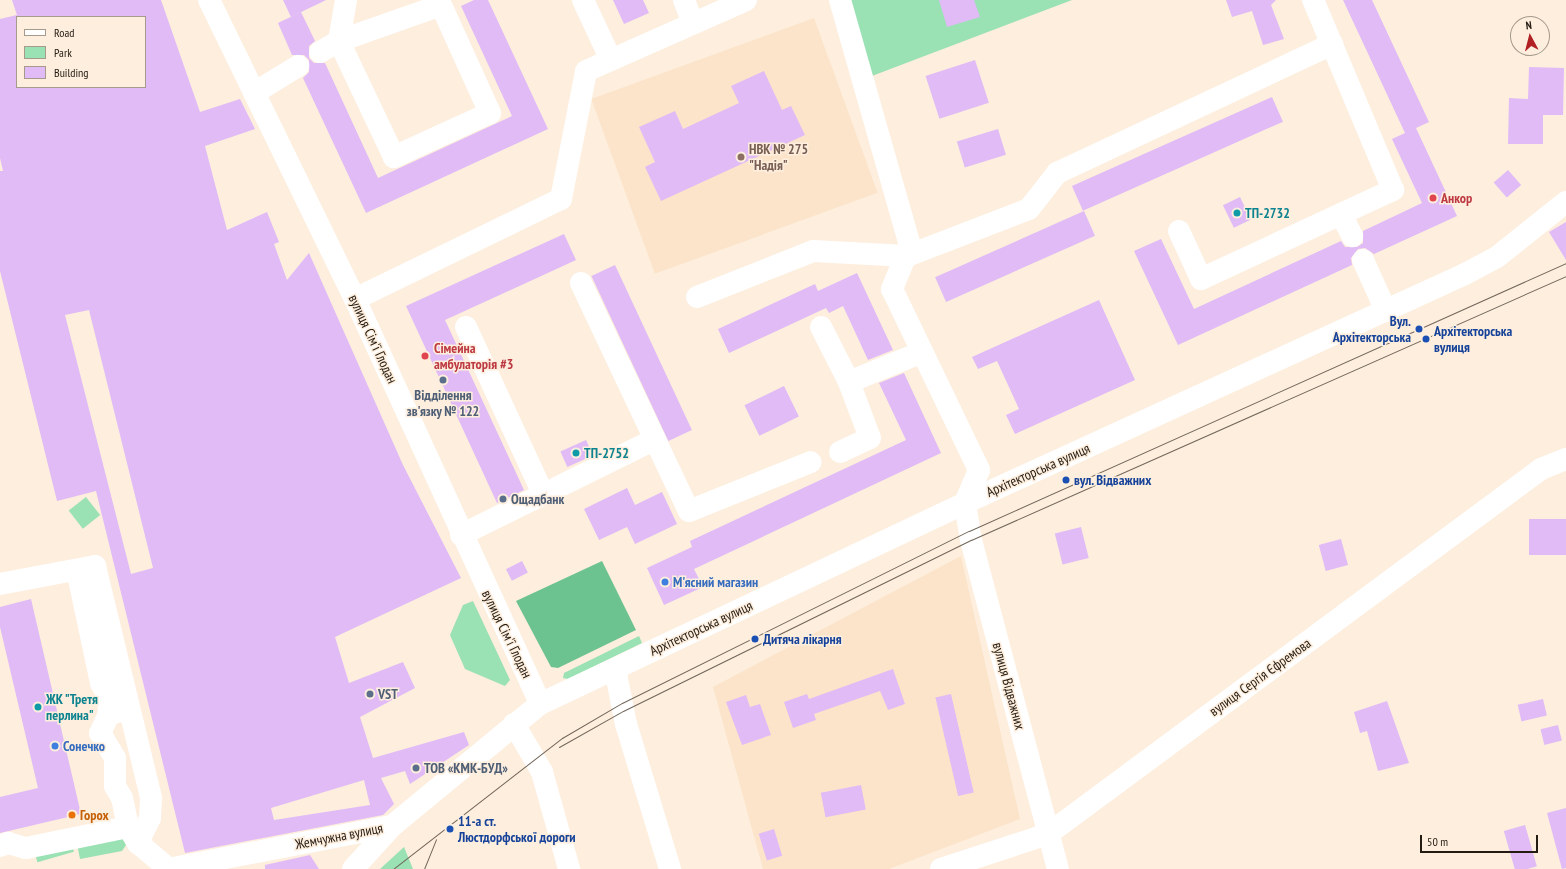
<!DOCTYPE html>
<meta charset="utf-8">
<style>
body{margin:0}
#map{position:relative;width:1566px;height:869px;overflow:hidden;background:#fdeede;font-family:"PT Sans Narrow",sans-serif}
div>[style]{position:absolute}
.built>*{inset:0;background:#fce4ca;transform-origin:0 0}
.green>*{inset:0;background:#9ae1b4;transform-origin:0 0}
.forest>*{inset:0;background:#6dc390}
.building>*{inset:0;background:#e0bbf6;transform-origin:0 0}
.minor>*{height:22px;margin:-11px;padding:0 11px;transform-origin:11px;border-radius:11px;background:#fff}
.tram>*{height:1px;margin:-0.5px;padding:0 0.5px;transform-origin:0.5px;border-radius:0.5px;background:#71665a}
.dots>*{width:11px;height:11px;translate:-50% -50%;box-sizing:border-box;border:2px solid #fdeede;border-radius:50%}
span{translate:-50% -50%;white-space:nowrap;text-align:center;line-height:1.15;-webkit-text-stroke:3px #fdeede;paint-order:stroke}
.education-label{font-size:14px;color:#785e54;font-weight:700}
.left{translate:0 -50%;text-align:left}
.health-label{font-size:14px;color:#be3a42;font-weight:700}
.culture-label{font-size:14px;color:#0d838f;font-weight:700}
.transit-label{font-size:14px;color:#164399;font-weight:700}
.right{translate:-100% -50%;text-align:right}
.street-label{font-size:14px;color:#241b11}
.service-label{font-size:14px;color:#4e5e75;font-weight:700}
.shop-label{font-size:14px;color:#366cbe;font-weight:700}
.food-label{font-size:14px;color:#c56008;font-weight:700}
.legend{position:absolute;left:16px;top:16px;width:130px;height:72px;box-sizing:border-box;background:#fdeede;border:1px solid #a69a8c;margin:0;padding:5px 7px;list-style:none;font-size:12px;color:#241b11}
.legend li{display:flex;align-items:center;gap:8px;height:20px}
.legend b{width:20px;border:1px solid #a69a8c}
.north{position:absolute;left:1510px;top:16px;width:40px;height:40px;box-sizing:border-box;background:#fdeede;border:1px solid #a69a8c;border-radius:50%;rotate:353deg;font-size:11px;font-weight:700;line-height:16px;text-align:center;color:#241b11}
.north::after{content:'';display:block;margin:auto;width:14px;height:18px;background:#b12022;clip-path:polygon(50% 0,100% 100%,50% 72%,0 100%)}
.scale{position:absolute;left:1420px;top:835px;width:118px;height:18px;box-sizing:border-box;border:2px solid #241b11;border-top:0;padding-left:5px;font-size:12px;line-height:14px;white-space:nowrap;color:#241b11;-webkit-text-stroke:3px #fdeede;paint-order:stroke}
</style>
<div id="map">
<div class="built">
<div style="left:814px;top:18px;width:186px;height:237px;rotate:70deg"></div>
<div style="clip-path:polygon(961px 556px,1020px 819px,889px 869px,763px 869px,713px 687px)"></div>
</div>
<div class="green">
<div style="clip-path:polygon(845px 0,1072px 0,864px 79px)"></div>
<div style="left:86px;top:497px;width:23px;height:22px;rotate:52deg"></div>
<div style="clip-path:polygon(473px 601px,510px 680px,505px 686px,465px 669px,450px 635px,463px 605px)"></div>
<div style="clip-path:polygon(639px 636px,642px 643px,568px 679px,563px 678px,564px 673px)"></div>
<div style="clip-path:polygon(122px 837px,126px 845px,122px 851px,80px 859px,77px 844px)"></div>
<div style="left:72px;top:845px;width:7px;height:38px;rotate:74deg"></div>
<div style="clip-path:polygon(404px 847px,413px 869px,380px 869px)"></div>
</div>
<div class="forest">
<div style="clip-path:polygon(602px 561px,636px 630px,558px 668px,551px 667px,516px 601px)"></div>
</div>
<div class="building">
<div style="clip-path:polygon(evenodd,12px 0,161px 0,200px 112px,240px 99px,255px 129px,205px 146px,227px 230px,267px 212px,279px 242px,274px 244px,287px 280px,309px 253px,403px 465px,461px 578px,335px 637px,349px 683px,403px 662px,415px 688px,360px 717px,373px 758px,464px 732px,469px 745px,410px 784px,405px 771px,381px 778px,394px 804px,383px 815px,185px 853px,96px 491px,57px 501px,0 271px,0 171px,3px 171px,0 158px,0 19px,17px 15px,12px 0,17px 17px,145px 17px,145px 87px,17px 87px,17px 17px,12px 0,89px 310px,153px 568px,131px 574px,65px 315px,89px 310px,12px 0,364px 780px,370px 805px,274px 820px,271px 808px,364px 780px)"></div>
<div style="clip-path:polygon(283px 0,326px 0,291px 17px)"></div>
<div style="clip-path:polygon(474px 0,488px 0,548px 129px,366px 213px,303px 78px,309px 72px,309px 60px,304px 55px,292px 55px,278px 23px,301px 12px,315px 41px,309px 46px,309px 58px,314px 63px,325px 63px,378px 178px,512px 116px,461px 6px)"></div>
<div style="clip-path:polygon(613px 0,643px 0,649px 13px,624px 24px)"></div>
<div style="clip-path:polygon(939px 0,974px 0,980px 17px,947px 27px)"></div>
<div style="clip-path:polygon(1226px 0,1276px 0,1271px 5px,1284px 39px,1263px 45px,1252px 11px,1232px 17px)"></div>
<div style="clip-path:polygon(1343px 0,1372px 0,1429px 122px,1416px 128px,1457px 216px,1374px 254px,1365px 248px,1358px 249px,1351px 258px,1352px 265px,1178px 345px,1134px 251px,1161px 239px,1194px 309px,1341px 241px,1345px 247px,1357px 247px,1363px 243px,1363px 231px,1422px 203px,1392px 139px,1405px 133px)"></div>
<div style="left:975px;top:60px;width:45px;height:52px;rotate:72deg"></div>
<div style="clip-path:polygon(1529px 67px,1564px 68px,1563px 115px,1543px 115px,1543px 144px,1508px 144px,1509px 98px,1528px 99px)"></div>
<div style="clip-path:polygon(764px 71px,782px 110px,791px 106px,805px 135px,661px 201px,645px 167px,655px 162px,639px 127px,675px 111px,683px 129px,739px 103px,731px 86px)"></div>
<div style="left:1272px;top:97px;width:27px;height:219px;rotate:66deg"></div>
<div style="left:998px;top:129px;width:27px;height:43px;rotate:73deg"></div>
<div style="left:1508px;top:170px;width:20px;height:19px;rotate:49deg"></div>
<div style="left:1240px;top:197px;width:25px;height:19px;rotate:64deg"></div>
<div style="left:1084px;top:211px;width:27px;height:163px;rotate:66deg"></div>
<div style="clip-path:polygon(1566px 222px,1566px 260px,1549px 232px)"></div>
<div style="clip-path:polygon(564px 234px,576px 260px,445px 320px,524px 490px,497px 503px,406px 306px)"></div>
<div style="left:615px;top:265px;width:182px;height:26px;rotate:65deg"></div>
<div style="clip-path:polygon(857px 273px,893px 350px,868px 360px,843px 306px,829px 313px,826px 308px,729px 353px,718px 329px,815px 284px,818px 291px)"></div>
<div style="clip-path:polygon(1099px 300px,1135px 380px,1015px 434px,1006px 415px,1019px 409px,997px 361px,978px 369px,972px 357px)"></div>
<div style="clip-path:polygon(904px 373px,941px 453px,694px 569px,703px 587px,664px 605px,647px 568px,692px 547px,690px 541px,906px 440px,879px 383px)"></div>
<div style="left:784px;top:386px;width:34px;height:44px;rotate:64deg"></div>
<div style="left:586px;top:440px;width:17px;height:28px;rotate:66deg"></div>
<div style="clip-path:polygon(627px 488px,635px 505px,662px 492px,677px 524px,635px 544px,627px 527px,599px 540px,584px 509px)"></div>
<div style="left:1566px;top:519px;width:36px;height:37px;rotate:90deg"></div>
<div style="left:1081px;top:527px;width:32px;height:27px;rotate:76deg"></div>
<div style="left:1341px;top:539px;width:27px;height:23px;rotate:75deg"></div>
<div style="left:522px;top:561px;width:13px;height:18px;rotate:63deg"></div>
<div style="clip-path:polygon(31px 599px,81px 814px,0 833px,0 797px,38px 788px,0 627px,0 607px)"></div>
<div style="clip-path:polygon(893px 669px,905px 704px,888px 710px,880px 691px,814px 714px,816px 720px,793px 728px,784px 702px,807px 694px,809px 699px)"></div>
<div style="left:951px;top:694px;width:101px;height:16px;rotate:77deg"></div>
<div style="clip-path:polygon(746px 695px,750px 707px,760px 704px,771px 735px,742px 745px,726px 702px)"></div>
<div style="left:1543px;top:699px;width:17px;height:26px;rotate:77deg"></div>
<div style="clip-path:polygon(1387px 701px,1409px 763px,1378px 771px,1367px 731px,1360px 733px,1354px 712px)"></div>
<div style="left:1558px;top:725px;width:16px;height:18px;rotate:76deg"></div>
<div style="left:861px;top:785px;width:25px;height:41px;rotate:79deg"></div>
<div style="clip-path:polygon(1566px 808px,1566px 868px,1562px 869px,1547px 813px)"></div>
<div style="left:1525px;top:825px;width:43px;height:22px;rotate:74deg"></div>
<div style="left:774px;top:829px;width:28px;height:16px;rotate:73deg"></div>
<div style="clip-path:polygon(310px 855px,319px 869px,265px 869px,265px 865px)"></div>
</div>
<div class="minor">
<div style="left:209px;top:0;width:333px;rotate:64deg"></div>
<div style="left:355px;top:299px;width:445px;rotate:65.4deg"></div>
<div style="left:583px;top:0;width:66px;rotate:65deg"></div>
<div style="left:684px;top:0;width:25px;rotate:69deg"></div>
<div style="left:840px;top:0;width:255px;rotate:74.1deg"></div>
<div style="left:910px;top:245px;width:48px;rotate:112.2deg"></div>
<div style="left:892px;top:289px;width:201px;rotate:64.3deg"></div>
<div style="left:979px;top:470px;width:36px;rotate:113deg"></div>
<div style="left:965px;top:503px;width:37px;rotate:81deg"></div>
<div style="left:971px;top:540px;width:340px;rotate:75.2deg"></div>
<div style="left:320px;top:52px;width:22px;rotate:-30deg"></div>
<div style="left:339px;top:41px;width:108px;rotate:-19.4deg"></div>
<div style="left:441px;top:5px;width:119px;rotate:65.6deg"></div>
<div style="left:490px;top:113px;width:106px;rotate:155.4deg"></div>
<div style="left:394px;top:157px;width:128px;rotate:-115.4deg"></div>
<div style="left:339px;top:41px;width:42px;rotate:-80.3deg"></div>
<div style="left:254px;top:93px;width:52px;rotate:-31.5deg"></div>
<div style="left:1341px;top:214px;width:25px;rotate:63deg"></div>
<div style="left:1179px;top:231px;width:53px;rotate:65.4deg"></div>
<div style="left:1201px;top:279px;width:212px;rotate:-24.9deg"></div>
<div style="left:1393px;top:190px;width:206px;rotate:-112.8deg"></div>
<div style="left:1363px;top:260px;width:56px;rotate:65.7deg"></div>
<div style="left:581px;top:283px;width:252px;rotate:64.7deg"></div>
<div style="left:689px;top:511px;width:131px;rotate:-21.9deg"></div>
<div style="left:697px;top:297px;width:125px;rotate:-21.6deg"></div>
<div style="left:813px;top:251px;width:94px;rotate:3deg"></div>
<div style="left:907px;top:256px;width:131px;rotate:-21.1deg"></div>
<div style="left:1029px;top:209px;width:46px;rotate:-52.1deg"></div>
<div style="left:1057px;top:173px;width:304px;rotate:-25.1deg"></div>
<div style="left:355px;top:299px;width:229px;rotate:-25.9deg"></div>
<div style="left:561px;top:199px;width:130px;rotate:-78.9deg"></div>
<div style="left:586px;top:71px;width:175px;rotate:-23.9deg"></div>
<div style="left:466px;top:327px;width:184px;rotate:65.2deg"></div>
<div style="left:821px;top:327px;width:62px;rotate:63deg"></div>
<div style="left:849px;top:382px;width:79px;rotate:-22.3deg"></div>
<div style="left:840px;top:452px;width:33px;rotate:-25deg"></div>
<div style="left:870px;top:438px;width:60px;rotate:-110.6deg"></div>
<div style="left:461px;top:535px;width:216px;rotate:-26.3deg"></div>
<div style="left:77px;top:570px;width:116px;rotate:78deg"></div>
<div style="left:101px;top:683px;width:15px;rotate:62deg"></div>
<div style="left:108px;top:696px;width:18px;rotate:87deg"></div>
<div style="left:0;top:584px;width:97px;rotate:-10.7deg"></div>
<div style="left:95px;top:566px;width:239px;rotate:76.4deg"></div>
<div style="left:151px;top:798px;width:20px;rotate:93deg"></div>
<div style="left:150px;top:818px;width:28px;rotate:116deg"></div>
<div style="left:615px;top:669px;width:56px;rotate:78.7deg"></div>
<div style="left:626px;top:724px;width:152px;rotate:73.1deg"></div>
<div style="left:129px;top:709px;width:21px;rotate:166deg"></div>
<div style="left:109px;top:714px;width:21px;rotate:115deg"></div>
<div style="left:100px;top:733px;width:29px;rotate:59deg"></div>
<div style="left:115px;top:758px;width:28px;rotate:90deg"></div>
<div style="left:115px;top:786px;width:14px;rotate:60deg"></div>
<div style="left:122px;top:798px;width:30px;rotate:78deg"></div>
<div style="left:128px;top:827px;width:19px;rotate:58deg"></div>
<div style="left:138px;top:843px;width:39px;rotate:40deg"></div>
<div style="left:514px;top:724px;width:56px;rotate:59.7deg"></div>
<div style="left:542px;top:772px;width:101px;rotate:74.4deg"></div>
<div style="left:0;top:846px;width:9px;rotate:-21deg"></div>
<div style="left:8px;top:843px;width:19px;rotate:16deg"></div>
<div style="left:26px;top:848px;width:104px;rotate:-11.6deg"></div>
<div style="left:168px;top:869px;width:228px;rotate:-10.9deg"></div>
<div style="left:353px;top:869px;width:58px;rotate:-47.8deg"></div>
<div style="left:392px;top:826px;width:192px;rotate:-39.5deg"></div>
<div style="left:540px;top:704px;width:470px;rotate:-25.3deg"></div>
<div style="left:965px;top:503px;width:550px;rotate:-24.61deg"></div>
<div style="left:1465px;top:274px;width:36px;rotate:-28deg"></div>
<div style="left:1497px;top:257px;width:88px;rotate:-38.6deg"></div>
<div style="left:941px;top:869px;width:113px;rotate:-18.1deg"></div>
<div style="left:1048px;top:834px;width:613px;rotate:-36.51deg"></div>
<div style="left:1541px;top:469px;width:27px;rotate:-22deg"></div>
</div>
<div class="tram">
<div style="left:559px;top:747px;width:73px;rotate:-29.4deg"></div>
<div style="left:623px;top:711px;width:388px;rotate:-26.2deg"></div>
<div style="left:971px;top:540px;width:651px;rotate:-23.93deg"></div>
<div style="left:393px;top:869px;width:214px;rotate:-37.8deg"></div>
<div style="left:562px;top:738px;width:69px;rotate:-30.3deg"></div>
<div style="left:622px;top:703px;width:387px;rotate:-26.4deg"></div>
<div style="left:969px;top:531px;width:654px;rotate:-24.18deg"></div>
<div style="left:424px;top:869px;width:32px;rotate:-68deg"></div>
</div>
<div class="dots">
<div style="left:741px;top:157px;background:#8d6e63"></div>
<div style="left:1433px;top:198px;background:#e0444e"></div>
<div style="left:1237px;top:213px;background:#0f9aa8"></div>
<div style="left:1419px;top:329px;background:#1a4fb4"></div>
<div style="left:1426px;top:339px;background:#1a4fb4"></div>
<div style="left:425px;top:356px;background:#e0444e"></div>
<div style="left:443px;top:380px;background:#5c6f8a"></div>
<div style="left:576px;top:453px;background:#0f9aa8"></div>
<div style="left:1066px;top:480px;background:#1a4fb4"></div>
<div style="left:503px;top:499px;background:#5c6f8a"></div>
<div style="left:665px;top:582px;background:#3f7fe0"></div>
<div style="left:755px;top:639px;background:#1a4fb4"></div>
<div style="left:370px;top:694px;background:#5c6f8a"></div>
<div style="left:38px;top:707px;background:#0f9aa8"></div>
<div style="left:55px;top:746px;background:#3f7fe0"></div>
<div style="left:416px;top:768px;background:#5c6f8a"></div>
<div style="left:72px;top:815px;background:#e8710a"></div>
<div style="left:450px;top:829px;background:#1a4fb4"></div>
</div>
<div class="education-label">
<span class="left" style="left:749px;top:157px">НВК № 275<br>"Надія"</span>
</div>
<div class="health-label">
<span class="left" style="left:1441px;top:198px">Анкор</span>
<span class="left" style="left:434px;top:356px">Сімейна<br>амбулаторія #3</span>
</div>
<div class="culture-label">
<span class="left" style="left:1245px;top:213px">ТП-2732</span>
<span class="left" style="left:584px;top:453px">ТП-2752</span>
<span class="left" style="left:46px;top:707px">ЖК "Третя<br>перлина"</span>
</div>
<div class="transit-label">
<span class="right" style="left:1411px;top:329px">Вул.<br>Архітекторська</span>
<span class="left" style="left:1434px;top:339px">Архітекторська<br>вулиця</span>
<span class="left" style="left:1074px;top:480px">вул. Відважних</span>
<span class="left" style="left:763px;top:639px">Дитяча лікарня</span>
<span class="left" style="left:458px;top:829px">11-а ст.<br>Люстдорфської дороги</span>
</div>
<div class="street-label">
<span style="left:373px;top:339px;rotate:65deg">вулиця Сім'ї Глодан</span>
<span style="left:1038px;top:470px;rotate:-24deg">Архітекторська вулиця</span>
<span style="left:701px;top:628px;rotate:-25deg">Архітекторська вулиця</span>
<span style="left:507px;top:634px;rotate:64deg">вулиця Сім'ї Глодан</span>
<span style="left:1260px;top:677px;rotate:-36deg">вулиця Сергія Єфремова</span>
<span style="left:1009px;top:686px;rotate:75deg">вулиця Відважних</span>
<span style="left:339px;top:836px;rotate:-11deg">Жемчужна вулиця</span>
</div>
<div class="service-label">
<span style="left:443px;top:403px">Відділення<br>зв'язку № 122</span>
<span class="left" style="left:511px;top:499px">Ощадбанк</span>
<span class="left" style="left:378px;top:694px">VST</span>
<span class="left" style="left:424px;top:768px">ТОВ «КМК-БУД»</span>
</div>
<div class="shop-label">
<span class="left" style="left:673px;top:582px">М'ясний магазин</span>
<span class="left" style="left:63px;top:746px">Сонечко</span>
</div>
<div class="food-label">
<span class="left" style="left:80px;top:815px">Горох</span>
</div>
<ul class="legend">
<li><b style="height:5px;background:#fff"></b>Road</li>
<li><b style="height:11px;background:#9ae1b4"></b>Park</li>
<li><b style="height:11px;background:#e0bbf6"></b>Building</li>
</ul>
<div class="north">N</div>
<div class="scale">50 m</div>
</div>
